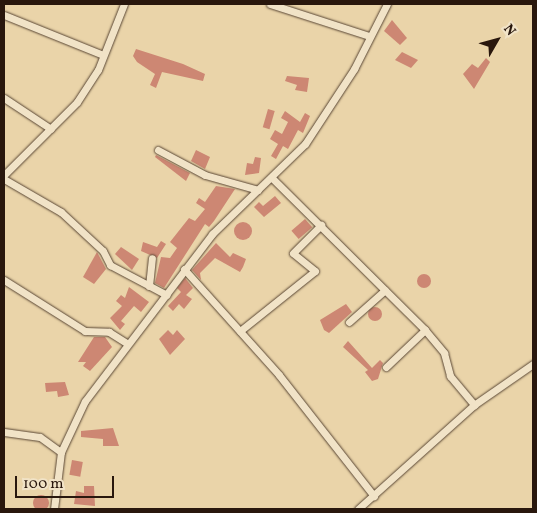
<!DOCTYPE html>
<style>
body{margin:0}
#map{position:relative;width:537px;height:513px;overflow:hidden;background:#ead4a9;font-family:Vollkorn,serif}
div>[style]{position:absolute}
.building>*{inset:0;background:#cd8773;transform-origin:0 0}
.round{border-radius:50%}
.roads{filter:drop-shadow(0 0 1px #594634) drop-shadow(0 0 1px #594634)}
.minor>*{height:7px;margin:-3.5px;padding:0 3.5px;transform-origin:3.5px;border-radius:3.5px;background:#f1e3c7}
span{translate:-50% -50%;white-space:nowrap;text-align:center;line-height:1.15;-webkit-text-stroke:4px #f1e3c7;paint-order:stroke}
.frame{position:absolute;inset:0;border:5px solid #29170d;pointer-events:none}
.north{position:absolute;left:472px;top:15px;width:50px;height:50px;-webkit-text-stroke:4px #f1e3c7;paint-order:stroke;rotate:52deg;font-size:14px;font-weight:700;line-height:20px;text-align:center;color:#29170d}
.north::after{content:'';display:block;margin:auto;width:18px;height:22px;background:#29170d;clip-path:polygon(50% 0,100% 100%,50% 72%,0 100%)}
.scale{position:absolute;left:15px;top:476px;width:99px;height:22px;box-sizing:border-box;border:2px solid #29170d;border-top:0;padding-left:6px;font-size:15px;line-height:18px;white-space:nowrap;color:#29170d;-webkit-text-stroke:4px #f1e3c7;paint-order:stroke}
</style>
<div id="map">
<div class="building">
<div style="clip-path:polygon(392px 20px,407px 38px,400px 45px,384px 31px)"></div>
<div style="clip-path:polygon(136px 49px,183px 64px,205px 74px,203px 81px,162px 72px,156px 88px,150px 85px,155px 74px,137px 62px,133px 56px)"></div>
<div style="clip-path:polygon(402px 52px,418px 60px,411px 68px,395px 60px)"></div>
<div style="clip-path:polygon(486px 58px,490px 62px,474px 89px,463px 74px,472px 64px,478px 68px)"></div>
<div style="clip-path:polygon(287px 76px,309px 78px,307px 92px,295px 90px,297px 85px,285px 81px)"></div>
<div style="left:268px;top:109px;width:7px;height:19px;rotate:16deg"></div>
<div style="clip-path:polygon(285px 111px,300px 122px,305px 113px,310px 116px,303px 133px,298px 130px,288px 149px,283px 146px,276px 159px,271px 156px,278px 144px,270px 139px,275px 130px,282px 134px,288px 122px,281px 118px)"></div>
<div style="clip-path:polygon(196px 150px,210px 157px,205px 169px,191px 161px)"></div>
<div style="clip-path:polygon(156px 155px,190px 173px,186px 181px,155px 157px)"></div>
<div style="clip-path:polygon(255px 157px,261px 158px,259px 173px,245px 175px,247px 163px,253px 164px)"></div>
<div style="clip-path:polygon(216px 186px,235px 189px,214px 221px,209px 227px,205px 224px,164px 288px,155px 283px,161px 257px,170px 258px,177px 248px,170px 242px,189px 218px,195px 221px,205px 209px,196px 203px,199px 198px,205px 202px)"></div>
<div style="clip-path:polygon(275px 196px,281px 203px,264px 217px,254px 207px,259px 202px,263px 206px)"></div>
<div style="left:305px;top:219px;width:11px;height:18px;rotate:49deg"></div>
<div class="round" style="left:234px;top:222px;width:18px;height:18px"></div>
<div style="clip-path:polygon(161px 241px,166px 244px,157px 258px,141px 251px,143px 242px,157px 247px)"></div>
<div style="clip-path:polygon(216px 243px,230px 257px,233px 253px,246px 259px,243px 267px,240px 272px,215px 258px,200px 273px,201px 280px,192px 270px)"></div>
<div style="clip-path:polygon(121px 247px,139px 259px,132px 270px,115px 254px)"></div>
<div style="clip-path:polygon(97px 252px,106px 269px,94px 284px,83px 277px)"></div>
<div class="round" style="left:417px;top:274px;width:14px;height:14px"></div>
<div style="clip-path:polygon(185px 278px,193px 288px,186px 295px,192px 299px,184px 309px,179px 304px,173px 311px,168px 306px,181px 292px,177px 288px)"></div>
<div style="clip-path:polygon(129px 287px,149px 302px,141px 312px,134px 306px,121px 321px,125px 324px,120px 330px,110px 318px,122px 306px,116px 301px,121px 295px,125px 298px)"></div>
<div style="clip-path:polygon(346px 304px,352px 312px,329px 333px,324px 330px,320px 320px)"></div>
<div class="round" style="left:368px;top:307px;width:14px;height:14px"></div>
<div style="clip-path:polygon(168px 330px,173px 335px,177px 330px,185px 339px,170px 355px,159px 339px)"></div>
<div style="clip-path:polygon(94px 337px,105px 337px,112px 347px,90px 371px,83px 366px,86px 362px,78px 362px)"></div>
<div style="clip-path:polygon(348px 341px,372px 368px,380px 360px,383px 363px,378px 379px,372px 381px,365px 372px,368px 370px,343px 347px)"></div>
<div style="clip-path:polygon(65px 382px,69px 395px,58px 397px,57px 391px,46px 392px,45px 383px)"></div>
<div style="clip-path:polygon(113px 428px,119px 446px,103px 446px,103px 439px,81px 437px,81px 431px)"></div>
<div style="left:72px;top:460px;width:11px;height:15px;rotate:10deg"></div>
<div style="clip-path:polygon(84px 486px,94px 486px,95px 506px,74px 504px,76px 491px,84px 493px)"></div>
<div class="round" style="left:33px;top:495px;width:16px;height:16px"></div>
</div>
<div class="roads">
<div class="minor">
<div style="left:270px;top:4px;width:104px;rotate:17.9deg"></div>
<div style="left:4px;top:15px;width:107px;rotate:22deg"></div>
<div style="left:4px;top:98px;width:56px;rotate:33.4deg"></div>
<div style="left:158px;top:150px;width:53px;rotate:28deg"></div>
<div style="left:205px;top:175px;width:55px;rotate:15.8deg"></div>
<div style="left:4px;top:175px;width:103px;rotate:-45deg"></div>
<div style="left:77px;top:102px;width:38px;rotate:-57deg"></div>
<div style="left:98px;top:70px;width:71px;rotate:-68.5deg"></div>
<div style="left:4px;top:179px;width:66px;rotate:30.1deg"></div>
<div style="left:61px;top:212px;width:57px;rotate:42.9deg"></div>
<div style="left:103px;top:251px;width:16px;rotate:63deg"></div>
<div style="left:110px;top:265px;width:64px;rotate:27.8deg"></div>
<div style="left:273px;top:179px;width:214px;rotate:44.8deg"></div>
<div style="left:425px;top:330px;width:30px;rotate:50deg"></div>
<div style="left:444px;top:353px;width:24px;rotate:75deg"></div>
<div style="left:450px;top:376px;width:38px;rotate:50deg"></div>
<div style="left:184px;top:269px;width:142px;rotate:48.1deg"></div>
<div style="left:279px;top:375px;width:154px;rotate:51.9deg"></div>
<div style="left:4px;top:280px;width:96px;rotate:32.2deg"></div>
<div style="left:85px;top:331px;width:24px;rotate:2deg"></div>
<div style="left:109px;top:332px;width:22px;rotate:32deg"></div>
<div style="left:149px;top:286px;width:28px;rotate:-84deg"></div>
<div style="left:349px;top:322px;width:48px;rotate:-41.6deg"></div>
<div style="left:240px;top:331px;width:96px;rotate:-38.7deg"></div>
<div style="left:315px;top:271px;width:28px;rotate:-141deg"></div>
<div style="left:293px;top:253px;width:40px;rotate:-45deg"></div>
<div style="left:386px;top:367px;width:54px;rotate:-43.5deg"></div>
<div style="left:4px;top:432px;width:36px;rotate:8deg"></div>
<div style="left:40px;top:437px;width:26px;rotate:36deg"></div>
<div style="left:54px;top:509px;width:57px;rotate:-83deg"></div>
<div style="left:61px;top:452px;width:56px;rotate:-64.8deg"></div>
<div style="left:85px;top:401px;width:210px;rotate:-52.7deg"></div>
<div style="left:212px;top:234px;width:129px;rotate:-44.1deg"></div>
<div style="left:305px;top:144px;width:90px;rotate:-56.8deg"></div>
<div style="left:354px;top:69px;width:73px;rotate:-63.1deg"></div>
<div style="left:358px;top:509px;width:156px;rotate:-41.9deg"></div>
<div style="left:474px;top:405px;width:72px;rotate:-34.8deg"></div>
</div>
</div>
<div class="frame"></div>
<div class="north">N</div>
<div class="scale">100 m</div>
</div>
